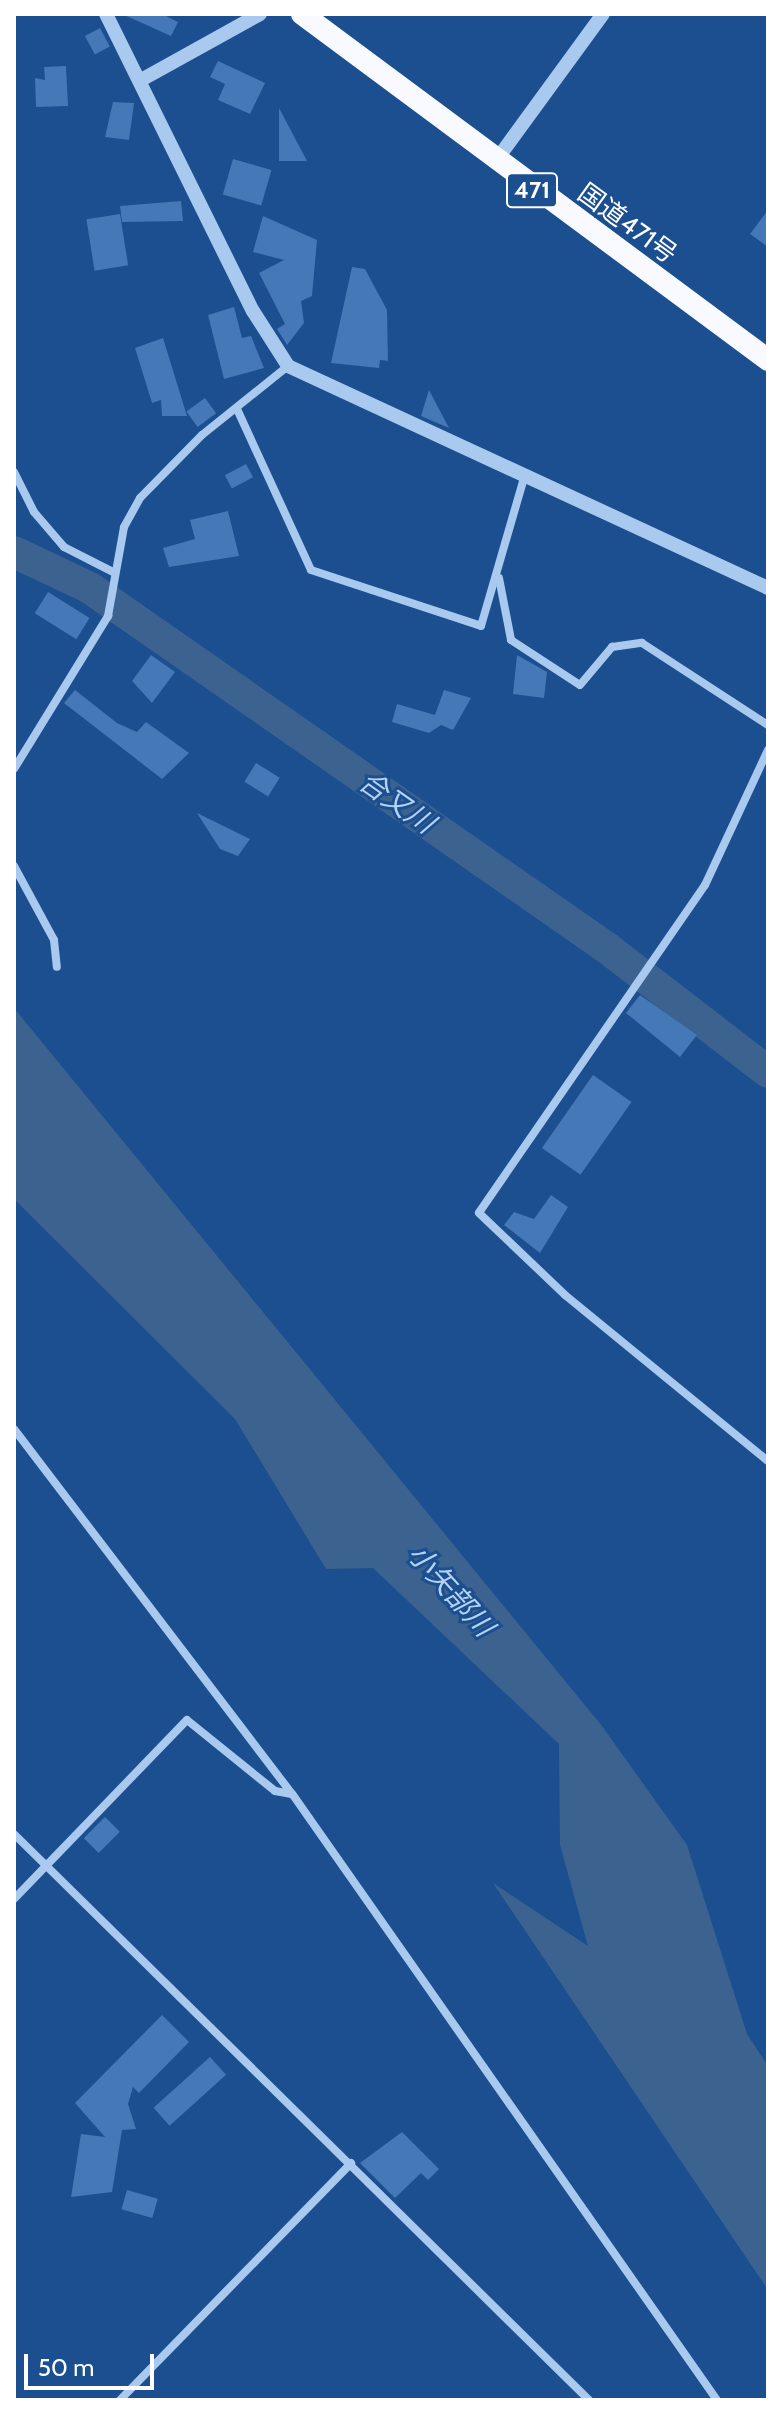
<!DOCTYPE html>
<meta charset="utf-8">
<style>
body{margin:0}
#map{position:relative;width:782px;height:2414px;overflow:hidden;background:#1b4f8f;font-family:Cabin,"Noto Sans JP",sans-serif}
div>[style]{position:absolute}
.water>*{inset:0;background:#3c6290}
.river>*{height:32px;margin:-16px;padding:0 16px;transform-origin:16px;border-radius:16px;background:#3c6290}
.building>*{inset:0;background:#4478b7;transform-origin:0 0}
.minor>*{height:8px;margin:-4px;padding:0 4px;transform-origin:4px;border-radius:4px;background:#a9c9ee}
.tertiary>*{height:14px;margin:-7px;padding:0 7px;transform-origin:7px;border-radius:7px;background:#a9c9ee}
.trunk>*{height:22px;margin:-11px;padding:0 11px;transform-origin:11px;border-radius:11px;background:#f8faff}
span{translate:-50% -50%;white-space:nowrap;text-align:center;line-height:1.15;-webkit-text-stroke:6px #1b4f8f;paint-order:stroke}
.shield-label span{padding:2px 6px;background:#1b4f8f;border:2px solid;border-radius:6px;-webkit-text-stroke-width:0}
.shield-label{font-size:24px;color:#fff;font-weight:700}
.street-label{font-size:26px;color:#fff}
.water-label{font-size:28px;color:#b5d3f5;font-style:italic}
.frame{position:absolute;inset:0;border:16px solid #fff;pointer-events:none}
.scale{position:absolute;left:24px;top:2354px;width:130px;height:36px;box-sizing:border-box;border:4px solid #fff;border-top:0;padding-left:10px;font-size:24px;line-height:28px;white-space:nowrap;color:#fff;-webkit-text-stroke:6px #1b4f8f;paint-order:stroke}
</style>
<div id="map">
<div class="water">
<div style="clip-path:polygon(14px 1008px,602px 1726px,687px 1845px,747px 2034px,768px 2066px,768px 2290px,493px 1883px,588px 1946px,560px 1845px,559px 1744px,373px 1568px,326px 1569px,235px 1419px,14px 1199px)"></div>
</div>
<div class="river">
<div style="left:14px;top:552px;width:84px;rotate:25.3deg"></div>
<div style="left:90px;top:588px;width:630px;rotate:34.85deg"></div>
<div style="left:607px;top:948px;width:203px;rotate:37.6deg"></div>
</div>
<div class="building">
<div style="clip-path:polygon(122px 14px,162px 14px,178px 22px,171px 36px)"></div>
<div style="left:100px;top:28px;width:21px;height:17px;rotate:62deg"></div>
<div style="clip-path:polygon(218px 61px,265px 83px,250px 114px,218px 100px,225px 84px,210px 77px)"></div>
<div style="clip-path:polygon(66px 66px,68px 106px,36px 107px,35px 78px,45px 80px,44px 67px)"></div>
<div style="clip-path:polygon(113px 102px,134px 103px,129px 140px,105px 137px)"></div>
<div style="clip-path:polygon(279px 108px,307px 161px,279px 161px)"></div>
<div style="left:233px;top:159px;width:40px;height:37px;rotate:16deg"></div>
<div style="clip-path:polygon(181px 201px,183px 221px,122px 222px,120px 206px)"></div>
<div style="clip-path:polygon(768px 210px,768px 247px,750px 234px)"></div>
<div style="left:120px;top:214px;width:52px;height:34px;rotate:81deg"></div>
<div style="clip-path:polygon(263px 216px,317px 240px,312px 296px,301px 301px,304px 323px,287px 345px,277px 329px,285px 324px,259px 273px,284px 260px,253px 252px)"></div>
<div style="clip-path:polygon(352px 267px,365px 269px,387px 310px,388px 361px,380px 360px,379px 368px,331px 363px)"></div>
<div style="clip-path:polygon(234px 307px,242px 338px,251px 336px,264px 368px,224px 379px,208px 315px)"></div>
<div style="clip-path:polygon(163px 338px,187px 416px,162px 416px,161px 400px,152px 403px,135px 348px)"></div>
<div style="clip-path:polygon(429px 390px,449px 428px,421px 416px)"></div>
<div style="left:205px;top:398px;width:19px;height:23px;rotate:54deg"></div>
<div style="left:246px;top:464px;width:15px;height:24px;rotate:62deg"></div>
<div style="clip-path:polygon(228px 511px,239px 556px,169px 567px,163px 548px,195px 539px,190px 520px)"></div>
<div style="left:48px;top:592px;width:49px;height:25px;rotate:32deg"></div>
<div style="clip-path:polygon(151px 655px,175px 672px,152px 703px,132px 681px)"></div>
<div style="clip-path:polygon(517px 655px,547px 672px,544px 698px,513px 694px)"></div>
<div style="clip-path:polygon(75px 690px,117px 723px,137px 732px,146px 722px,189px 753px,162px 779px,64px 703px)"></div>
<div style="clip-path:polygon(444px 690px,471px 698px,453px 730px,441px 725px,429px 733px,392px 722px,397px 704px,435px 715px)"></div>
<div style="left:256px;top:763px;width:28px;height:22px;rotate:32deg"></div>
<div style="clip-path:polygon(197px 813px,250px 839px,238px 856px,220px 849px)"></div>
<div style="clip-path:polygon(640px 995px,697px 1035px,680px 1057px,626px 1013px)"></div>
<div style="left:593px;top:1075px;width:47px;height:89px;rotate:35deg"></div>
<div style="clip-path:polygon(551px 1195px,568px 1207px,540px 1253px,504px 1225px,514px 1212px,534px 1219px)"></div>
<div style="left:105px;top:1817px;width:21px;height:30px;rotate:45deg"></div>
<div style="clip-path:polygon(162px 2015px,189px 2042px,139px 2093px,133px 2087px,128px 2104px,136px 2129px,122px 2130px,112px 2192px,71px 2197px,81px 2134px,105px 2137px,75px 2103px)"></div>
<div style="left:210px;top:2057px;width:24px;height:76px;rotate:48deg"></div>
<div style="clip-path:polygon(402px 2132px,439px 2169px,428px 2180px,421px 2173px,395px 2198px,360px 2163px)"></div>
<div style="left:127px;top:2190px;width:32px;height:20px;rotate:16deg"></div>
</div>
<div class="minor">
<div style="left:237px;top:409px;width:177px;rotate:65.3deg"></div>
<div style="left:311px;top:570px;width:179px;rotate:18.2deg"></div>
<div style="left:481px;top:626px;width:157px;rotate:-73.8deg"></div>
<div style="left:14px;top:472px;width:45px;rotate:63.4deg"></div>
<div style="left:34px;top:512px;width:46px;rotate:49.4deg"></div>
<div style="left:64px;top:547px;width:57px;rotate:27deg"></div>
<div style="left:499px;top:578px;width:63px;rotate:79deg"></div>
<div style="left:511px;top:640px;width:82px;rotate:33.1deg"></div>
<div style="left:580px;top:685px;width:50px;rotate:-49.9deg"></div>
<div style="left:612px;top:647px;width:30px;rotate:-8deg"></div>
<div style="left:642px;top:643px;width:150px;rotate:33.1deg"></div>
<div style="left:768px;top:750px;width:149px;rotate:115deg"></div>
<div style="left:705px;top:885px;width:398px;rotate:124.6deg"></div>
<div style="left:479px;top:1213px;width:119px;rotate:43.6deg"></div>
<div style="left:565px;top:1295px;width:262px;rotate:39.3deg"></div>
<div style="left:14px;top:769px;width:180px;rotate:-58.4deg"></div>
<div style="left:108px;top:616px;width:90px;rotate:-79.8deg"></div>
<div style="left:124px;top:527px;width:33px;rotate:-61deg"></div>
<div style="left:140px;top:498px;width:88px;rotate:-45.5deg"></div>
<div style="left:202px;top:435px;width:110px;rotate:-38.7deg"></div>
<div style="left:14px;top:866px;width:84px;rotate:61.6deg"></div>
<div style="left:54px;top:940px;width:27px;rotate:84deg"></div>
<div style="left:14px;top:1429px;width:460px;rotate:52.7deg"></div>
<div style="left:293px;top:1795px;width:739px;rotate:54.98deg"></div>
<div style="left:14px;top:1834px;width:807px;rotate:44.55deg"></div>
<div style="left:14px;top:1899px;width:249px;rotate:-46deg"></div>
<div style="left:187px;top:1720px;width:113px;rotate:38.9deg"></div>
<div style="left:275px;top:1791px;width:17px;rotate:10deg"></div>
<div style="left:120px;top:2400px;width:331px;rotate:-45.7deg"></div>
</div>
<div class="tertiary">
<div style="left:106px;top:14px;width:331px;rotate:63.7deg"></div>
<div style="left:253px;top:311px;width:65px;rotate:57.5deg"></div>
<div style="left:288px;top:366px;width:529px;rotate:24.82deg"></div>
<div style="left:141px;top:80px;width:136px;rotate:-29deg"></div>
<div style="left:495px;top:162px;width:183px;rotate:-53.9deg"></div>
</div>
<div class="trunk">
<div style="left:302px;top:14px;width:580px;rotate:36.59deg"></div>
</div>
<div class="shield-label">
<span style="left:532px;top:190px">471</span>
</div>
<div class="street-label">
<span style="left:627px;top:224px;rotate:36deg">国道471号</span>
</div>
<div class="water-label">
<span style="left:397px;top:802px;rotate:35deg">合又川</span>
<span style="left:451px;top:1590px;rotate:48deg">小矢部川</span>
</div>
<div class="frame"></div>
<div class="scale">50 m</div>
</div>
